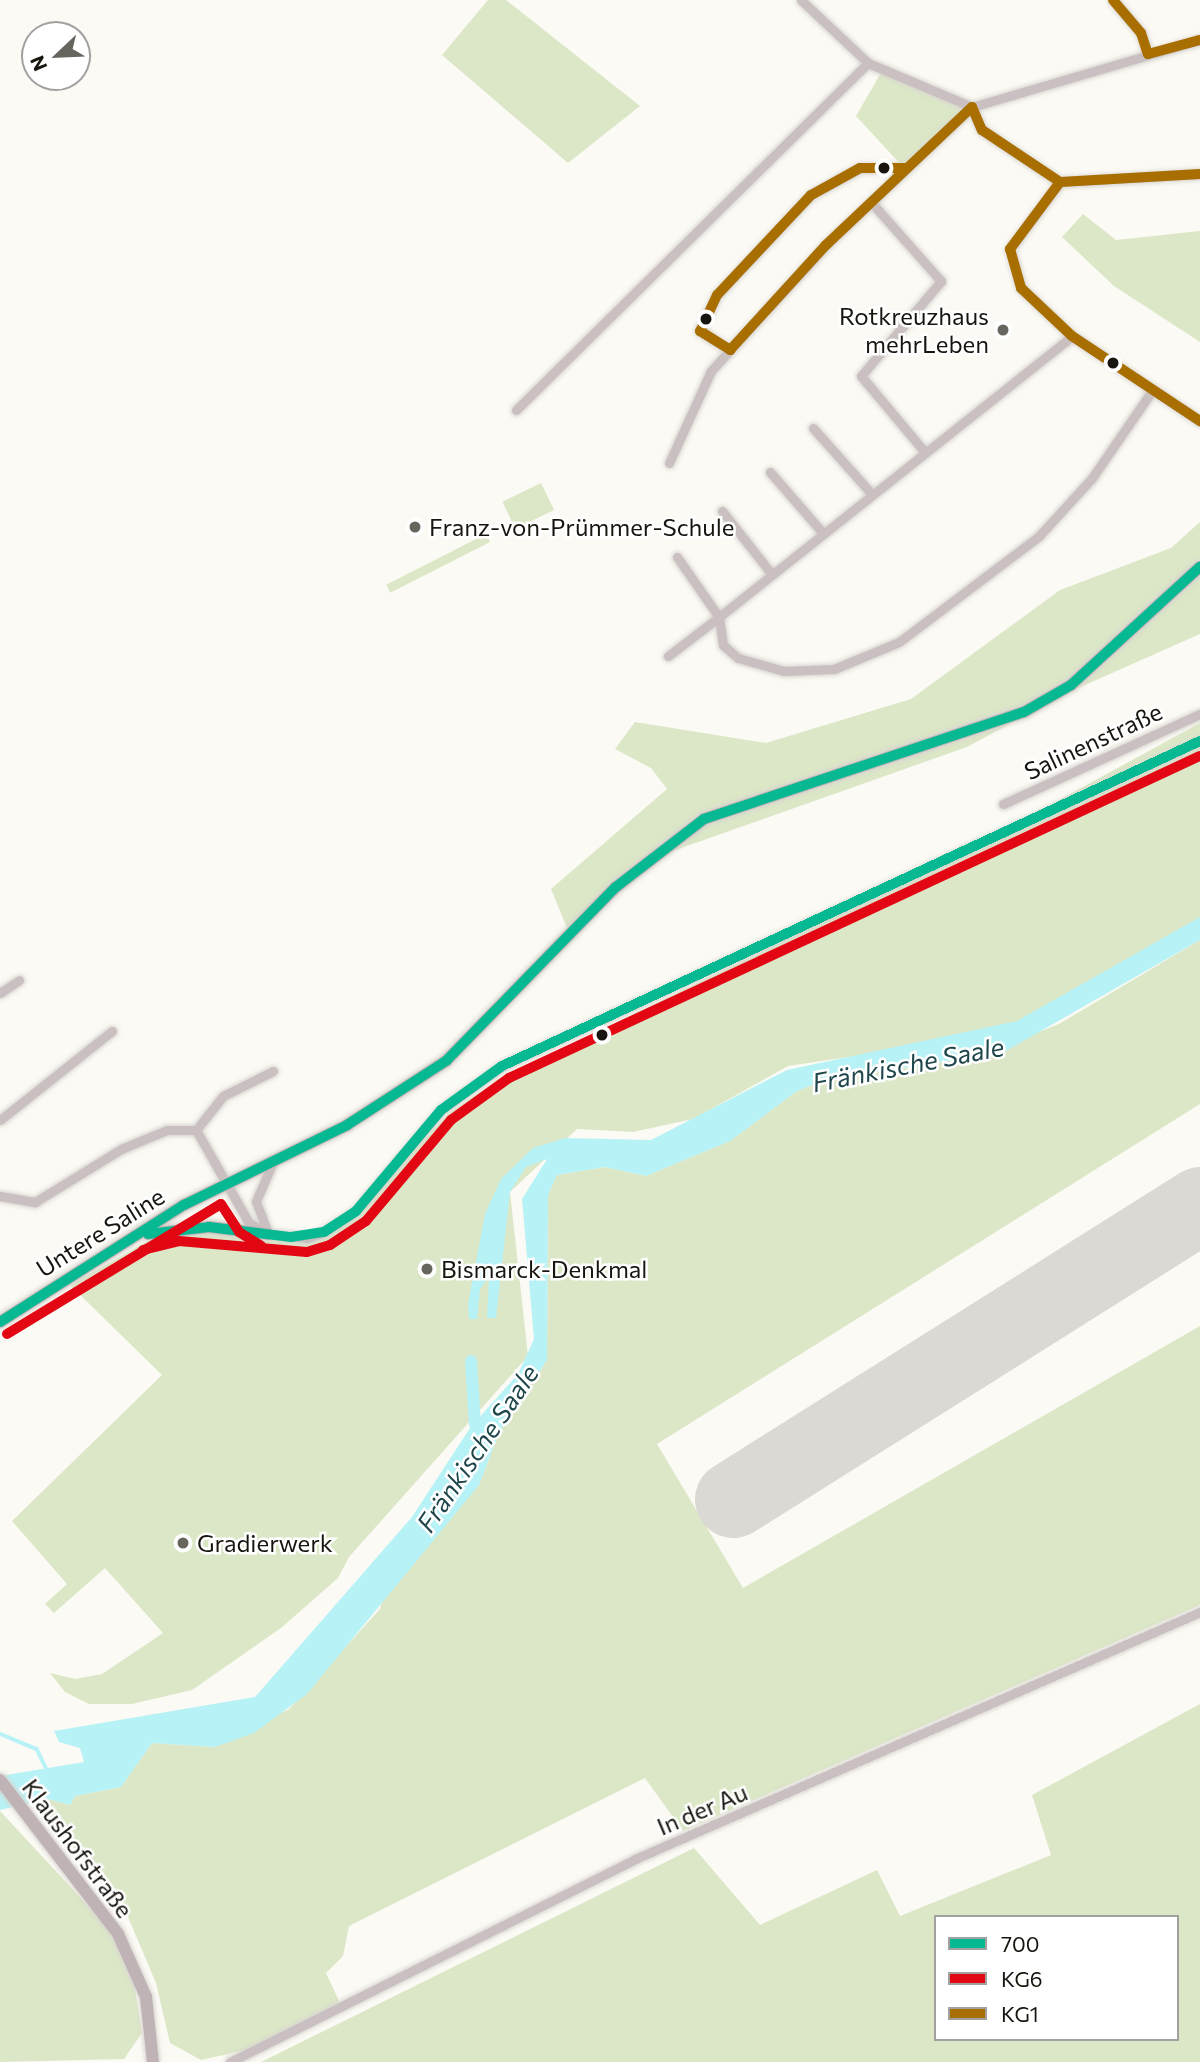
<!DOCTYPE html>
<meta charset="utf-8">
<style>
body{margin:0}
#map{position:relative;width:1200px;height:2062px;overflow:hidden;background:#fcfaf4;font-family:Commissioner,sans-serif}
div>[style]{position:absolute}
.green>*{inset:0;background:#dce7c7;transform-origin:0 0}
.water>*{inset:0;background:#b7f2f6}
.stream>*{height:3.5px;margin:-1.75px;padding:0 1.75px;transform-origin:1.75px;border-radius:1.75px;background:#b7f2f6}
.canal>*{height:12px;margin:-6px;padding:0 6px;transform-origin:6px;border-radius:6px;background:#b7f2f6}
.runway>*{height:77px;margin:-38.5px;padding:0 38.5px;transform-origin:38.5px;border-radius:38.5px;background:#dcd8d4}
.roads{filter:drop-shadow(0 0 2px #d7d5d0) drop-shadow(0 0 2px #d7d5d0)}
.street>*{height:9px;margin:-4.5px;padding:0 4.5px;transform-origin:4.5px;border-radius:4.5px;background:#cabfc1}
.secondary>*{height:12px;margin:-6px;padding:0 6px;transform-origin:6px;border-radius:6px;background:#c0b3b5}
.bus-1>*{height:10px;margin:-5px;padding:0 5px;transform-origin:5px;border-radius:5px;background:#07b993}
.bus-2>*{height:10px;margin:-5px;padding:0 5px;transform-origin:5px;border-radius:5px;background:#e30613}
.bus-3>*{height:10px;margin:-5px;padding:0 5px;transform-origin:5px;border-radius:5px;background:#a86e00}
.dots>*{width:19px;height:19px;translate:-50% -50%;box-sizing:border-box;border:4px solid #fff;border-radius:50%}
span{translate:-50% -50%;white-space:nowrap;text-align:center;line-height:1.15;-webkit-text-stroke:5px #fff;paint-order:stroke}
.poi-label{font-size:24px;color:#17150e}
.right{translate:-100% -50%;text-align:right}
.left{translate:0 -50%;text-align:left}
.street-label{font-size:24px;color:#17150e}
.water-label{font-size:26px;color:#1f474b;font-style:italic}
.legend{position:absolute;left:934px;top:1915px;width:245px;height:126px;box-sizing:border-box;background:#fff;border:2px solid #a2a19f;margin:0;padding:9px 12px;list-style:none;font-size:21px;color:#17150e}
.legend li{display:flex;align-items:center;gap:14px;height:35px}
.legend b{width:35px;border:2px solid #a2a19f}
.north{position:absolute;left:21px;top:21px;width:70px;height:70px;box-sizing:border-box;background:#fff;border:2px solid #a2a19f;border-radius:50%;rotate:247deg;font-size:19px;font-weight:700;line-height:28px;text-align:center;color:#17150e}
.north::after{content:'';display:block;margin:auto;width:24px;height:32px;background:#67655e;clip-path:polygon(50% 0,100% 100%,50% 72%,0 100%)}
</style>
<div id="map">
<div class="green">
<div style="clip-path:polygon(488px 0,506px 0,640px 106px,568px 163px,442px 55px)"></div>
<div style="clip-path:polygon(882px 71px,972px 107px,904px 168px,856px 116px)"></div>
<div style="clip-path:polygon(1083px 214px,1116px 240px,1200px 231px,1200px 342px,1114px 286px,1062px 237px)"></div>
<div style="left:541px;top:483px;width:30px;height:43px;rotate:64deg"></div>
<div style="clip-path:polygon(1200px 522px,1200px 634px,1067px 693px,967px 747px,667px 853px,570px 935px,551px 889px,667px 789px,651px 768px,615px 749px,635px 722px,766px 743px,911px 699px,1060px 590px,1171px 548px)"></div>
<div style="left:486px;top:534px;width:9px;height:112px;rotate:63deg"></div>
<div style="clip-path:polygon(1200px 723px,1200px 923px,1011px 1033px,788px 1066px,693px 1119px,633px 1132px,577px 1129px,510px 1192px,528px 1356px,349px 1557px,338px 1578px,281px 1628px,192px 1690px,132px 1704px,89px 1704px,65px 1692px,50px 1673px,75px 1679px,102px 1674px,163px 1633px,105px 1568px,54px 1613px,45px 1604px,67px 1584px,12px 1521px,162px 1375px,70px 1285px,169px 1229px,307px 1238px,364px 1203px,448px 1114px,496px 1081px,942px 864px)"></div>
<div style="clip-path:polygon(1200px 940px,1200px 1104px,657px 1444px,743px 1588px,1200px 1326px,1200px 1605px,683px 1831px,645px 1778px,349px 1926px,343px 1956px,326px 1973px,340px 2003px,246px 2050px,201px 2060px,170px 2043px,156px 1983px,128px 1917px,39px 1803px,48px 1799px,70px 1805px,75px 1796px,121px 1787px,152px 1743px,215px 1747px,289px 1709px,380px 1609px,383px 1597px,479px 1485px,499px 1433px,547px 1360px,548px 1195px,557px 1175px,605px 1167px,646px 1176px,730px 1141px,797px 1091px,826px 1080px,976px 1057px,1059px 1024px)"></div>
<div style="clip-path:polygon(evenodd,1200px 1704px,1200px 2062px,261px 2062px,694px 1848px,760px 1925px,877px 1870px,900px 1916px,1051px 1855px,1032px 1795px,1200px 1704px,936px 1917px,1177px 1917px,1177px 2039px,936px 2039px,936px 1917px)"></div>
<div style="clip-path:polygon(0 1811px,104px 1923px,119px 1950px,135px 1989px,142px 2033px,124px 2059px,0 2062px)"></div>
</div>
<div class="water">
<div style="clip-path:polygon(1200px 917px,1200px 940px,1004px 1052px,826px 1080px,797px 1091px,730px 1141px,646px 1176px,605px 1167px,557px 1175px,548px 1195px,547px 1360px,499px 1433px,479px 1485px,307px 1694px,254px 1733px,215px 1747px,152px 1743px,121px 1787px,75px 1796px,70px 1805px,48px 1799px,0 1810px,0 1776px,84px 1762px,80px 1748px,59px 1742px,54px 1731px,255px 1697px,412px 1517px,470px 1428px,518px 1374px,534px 1339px,522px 1199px,547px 1159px,526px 1167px,510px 1192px,496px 1318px,487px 1318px,489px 1276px,480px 1289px,477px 1319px,469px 1319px,468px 1304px,485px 1214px,501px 1179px,533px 1148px,565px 1138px,651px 1140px,787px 1070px,1017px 1021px)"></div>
</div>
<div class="stream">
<div style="left:1px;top:1734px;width:39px;rotate:23deg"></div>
<div style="left:37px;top:1749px;width:25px;rotate:64deg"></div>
</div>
<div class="canal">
<div style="left:471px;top:1361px;width:63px;rotate:86.4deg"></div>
</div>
<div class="runway">
<div style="left:733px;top:1499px;width:552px;rotate:-32.19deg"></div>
</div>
<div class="roads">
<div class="street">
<div style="left:801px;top:0;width:92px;rotate:43.2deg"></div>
<div style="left:868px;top:63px;width:113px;rotate:22.9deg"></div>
<div style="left:1113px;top:0;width:43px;rotate:49.7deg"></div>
<div style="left:1141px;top:33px;width:22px;rotate:72deg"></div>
<div style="left:972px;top:107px;width:25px;rotate:67deg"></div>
<div style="left:982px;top:130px;width:94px;rotate:33.7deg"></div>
<div style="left:1060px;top:182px;width:140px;rotate:-3.3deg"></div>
<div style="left:1060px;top:182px;width:84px;rotate:126.7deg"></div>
<div style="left:1010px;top:249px;width:41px;rotate:74.2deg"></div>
<div style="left:1021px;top:288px;width:70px;rotate:43.3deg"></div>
<div style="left:1072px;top:336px;width:154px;rotate:33.6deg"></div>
<div style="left:871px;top:202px;width:106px;rotate:48.5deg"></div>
<div style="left:941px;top:281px;width:124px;rotate:130.1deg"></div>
<div style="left:861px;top:376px;width:97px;rotate:50deg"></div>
<div style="left:730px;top:350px;width:36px;rotate:-148deg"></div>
<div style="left:700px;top:331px;width:40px;rotate:-65deg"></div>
<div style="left:717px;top:295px;width:137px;rotate:-46.8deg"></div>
<div style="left:811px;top:195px;width:56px;rotate:-28.9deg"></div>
<div style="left:860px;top:168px;width:44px"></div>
<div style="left:516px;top:410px;width:494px;rotate:-44.6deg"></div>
<div style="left:813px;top:428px;width:86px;rotate:48.3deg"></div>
<div style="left:669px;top:463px;width:101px;rotate:-65.5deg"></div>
<div style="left:711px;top:371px;width:171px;rotate:-47.6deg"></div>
<div style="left:826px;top:245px;width:201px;rotate:-43.4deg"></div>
<div style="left:972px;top:107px;width:238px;rotate:-16.4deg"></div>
<div style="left:770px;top:472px;width:79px;rotate:49.1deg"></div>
<div style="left:722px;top:511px;width:78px;rotate:51.8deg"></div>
<div style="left:677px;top:557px;width:73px;rotate:55deg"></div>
<div style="left:719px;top:617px;width:451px;rotate:-38.5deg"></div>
<div style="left:719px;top:617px;width:28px;rotate:82deg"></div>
<div style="left:723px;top:645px;width:20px;rotate:41deg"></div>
<div style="left:738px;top:658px;width:48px;rotate:15.8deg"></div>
<div style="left:784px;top:671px;width:50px;rotate:-2.3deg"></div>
<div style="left:834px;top:669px;width:70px;rotate:-22.6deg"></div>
<div style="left:899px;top:642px;width:176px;rotate:-37.1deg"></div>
<div style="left:1039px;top:536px;width:79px;rotate:-47.6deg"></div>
<div style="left:1092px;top:478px;width:104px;rotate:-55.5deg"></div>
<div style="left:668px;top:656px;width:64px;rotate:-37.4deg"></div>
<div style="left:1003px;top:804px;width:217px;rotate:-24.6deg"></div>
<div style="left:0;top:993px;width:23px;rotate:-34deg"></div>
<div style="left:0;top:1120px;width:143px;rotate:-38.5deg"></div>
<div style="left:196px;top:1130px;width:43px;rotate:-51.5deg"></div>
<div style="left:223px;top:1096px;width:56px;rotate:-26.6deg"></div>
<div style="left:0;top:1196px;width:36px;rotate:10deg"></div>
<div style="left:35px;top:1202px;width:101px;rotate:-31.6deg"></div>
<div style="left:121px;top:1149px;width:50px;rotate:-22.4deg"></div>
<div style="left:167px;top:1130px;width:29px"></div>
<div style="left:196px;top:1130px;width:107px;rotate:60.3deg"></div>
<div style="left:249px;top:1223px;width:22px;rotate:30deg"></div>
<div style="left:268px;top:1234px;width:39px;rotate:6deg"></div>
<div style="left:307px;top:1238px;width:18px;rotate:-19deg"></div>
<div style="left:324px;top:1232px;width:38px;rotate:-33deg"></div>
<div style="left:356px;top:1211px;width:132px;rotate:-49.9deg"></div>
<div style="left:441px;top:1110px;width:75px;rotate:-35.8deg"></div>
<div style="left:502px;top:1066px;width:770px;rotate:-24.97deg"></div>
<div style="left:268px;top:1233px;width:34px;rotate:-111deg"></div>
<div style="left:256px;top:1201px;width:43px;rotate:-66.4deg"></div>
<div style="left:230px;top:2062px;width:453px;rotate:-26.6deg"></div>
<div style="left:635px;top:1859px;width:617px;rotate:-23.61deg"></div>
</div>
<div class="secondary">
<div style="left:148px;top:1234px;width:61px;rotate:-6.5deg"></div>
<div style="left:209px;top:1227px;width:59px;rotate:6.8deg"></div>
<div style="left:0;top:1322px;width:218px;rotate:-32.5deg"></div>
<div style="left:184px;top:1205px;width:182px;rotate:-26.1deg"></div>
<div style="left:347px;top:1125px;width:118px;rotate:-32.9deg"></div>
<div style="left:446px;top:1061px;width:243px;rotate:-45.7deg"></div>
<div style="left:616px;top:887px;width:111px;rotate:-37.7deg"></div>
<div style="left:704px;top:819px;width:337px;rotate:-18.5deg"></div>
<div style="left:1024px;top:712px;width:54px;rotate:-29.9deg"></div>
<div style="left:1071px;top:685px;width:175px;rotate:-42.5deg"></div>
<div style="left:0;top:1780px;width:194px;rotate:52.5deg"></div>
<div style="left:118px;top:1934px;width:69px;rotate:66deg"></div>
<div style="left:146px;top:1997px;width:65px;rotate:83.9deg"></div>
</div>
</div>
<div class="bus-1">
<div style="left:148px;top:1234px;width:61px;rotate:-6.5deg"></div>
<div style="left:209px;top:1227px;width:83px;rotate:7deg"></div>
<div style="left:291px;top:1237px;width:33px;rotate:-9deg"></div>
<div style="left:324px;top:1232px;width:38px;rotate:-33deg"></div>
<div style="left:356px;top:1211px;width:132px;rotate:-49.9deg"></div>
<div style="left:441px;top:1110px;width:75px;rotate:-35.8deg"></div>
<div style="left:502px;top:1066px;width:770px;rotate:-24.97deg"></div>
<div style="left:0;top:1322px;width:218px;rotate:-32.5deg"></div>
<div style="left:184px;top:1205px;width:182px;rotate:-26.1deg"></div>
<div style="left:347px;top:1125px;width:118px;rotate:-32.9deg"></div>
<div style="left:446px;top:1061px;width:243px;rotate:-45.7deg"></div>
<div style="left:616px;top:887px;width:111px;rotate:-37.7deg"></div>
<div style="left:704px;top:819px;width:337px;rotate:-18.5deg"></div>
<div style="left:1024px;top:712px;width:54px;rotate:-29.9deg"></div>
<div style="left:1071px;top:685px;width:175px;rotate:-42.5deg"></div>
</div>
<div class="bus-2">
<div style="left:143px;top:1250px;width:37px;rotate:-14deg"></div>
<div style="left:179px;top:1241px;width:128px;rotate:4.9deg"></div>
<div style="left:307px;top:1252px;width:24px;rotate:-17deg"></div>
<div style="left:330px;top:1245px;width:43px;rotate:-33.7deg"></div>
<div style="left:366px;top:1221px;width:132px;rotate:-49.9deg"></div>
<div style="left:451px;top:1120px;width:72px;rotate:-35.9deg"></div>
<div style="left:509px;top:1078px;width:762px;rotate:-24.99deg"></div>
<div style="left:7px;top:1334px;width:250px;rotate:-31.3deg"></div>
<div style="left:221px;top:1204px;width:33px;rotate:57deg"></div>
<div style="left:239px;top:1232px;width:26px;rotate:32deg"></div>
</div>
<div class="bus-3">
<div style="left:1113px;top:0;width:43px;rotate:49.7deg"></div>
<div style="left:1141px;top:33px;width:22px;rotate:72deg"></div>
<div style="left:1148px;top:54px;width:54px;rotate:-15.1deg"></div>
<div style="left:904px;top:168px;width:44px;rotate:180deg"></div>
<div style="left:860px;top:168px;width:56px;rotate:151.1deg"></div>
<div style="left:811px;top:195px;width:137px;rotate:133.2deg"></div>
<div style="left:717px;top:295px;width:40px;rotate:115deg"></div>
<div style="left:700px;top:331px;width:36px;rotate:32deg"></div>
<div style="left:730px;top:350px;width:142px;rotate:-47.6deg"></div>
<div style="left:826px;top:245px;width:201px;rotate:-43.4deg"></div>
<div style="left:972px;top:107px;width:25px;rotate:67deg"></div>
<div style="left:982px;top:130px;width:94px;rotate:33.7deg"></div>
<div style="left:1060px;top:182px;width:140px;rotate:-3.3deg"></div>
<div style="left:1060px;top:182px;width:84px;rotate:126.7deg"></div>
<div style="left:1010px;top:249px;width:41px;rotate:74.2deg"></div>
<div style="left:1021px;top:288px;width:70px;rotate:43.3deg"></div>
<div style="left:1072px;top:336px;width:154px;rotate:33.6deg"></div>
</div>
<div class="dots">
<div style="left:884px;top:168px;background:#17150e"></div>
<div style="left:706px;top:319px;background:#17150e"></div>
<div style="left:1003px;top:330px;background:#67655e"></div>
<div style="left:1113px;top:363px;background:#17150e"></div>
<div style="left:415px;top:527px;background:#67655e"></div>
<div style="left:602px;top:1035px;background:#17150e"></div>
<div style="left:427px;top:1269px;background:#67655e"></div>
<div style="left:183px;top:1543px;background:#67655e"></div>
</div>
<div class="poi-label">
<span class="right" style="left:989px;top:330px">Rotkreuzhaus<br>mehrLeben</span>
<span class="left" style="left:429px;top:527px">Franz-von-Prümmer-Schule</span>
<span class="left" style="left:441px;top:1269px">Bismarck-Denkmal</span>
<span class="left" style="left:197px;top:1543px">Gradierwerk</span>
</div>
<div class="street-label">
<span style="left:1093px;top:741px;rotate:-25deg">Salinenstraße</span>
<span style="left:100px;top:1232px;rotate:-32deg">Untere Saline</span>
<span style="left:702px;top:1809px;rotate:-23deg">In der Au</span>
<span style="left:78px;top:1848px;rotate:53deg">Klaushofstraße</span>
</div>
<div class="water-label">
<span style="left:908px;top:1064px;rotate:-11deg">Fränkische Saale</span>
<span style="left:477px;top:1448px;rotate:-56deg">Fränkische Saale</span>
</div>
<ul class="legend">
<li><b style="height:9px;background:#07b993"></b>700</li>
<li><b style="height:9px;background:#e30613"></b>KG6</li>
<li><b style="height:9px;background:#a86e00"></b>KG1</li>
</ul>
<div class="north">N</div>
</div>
